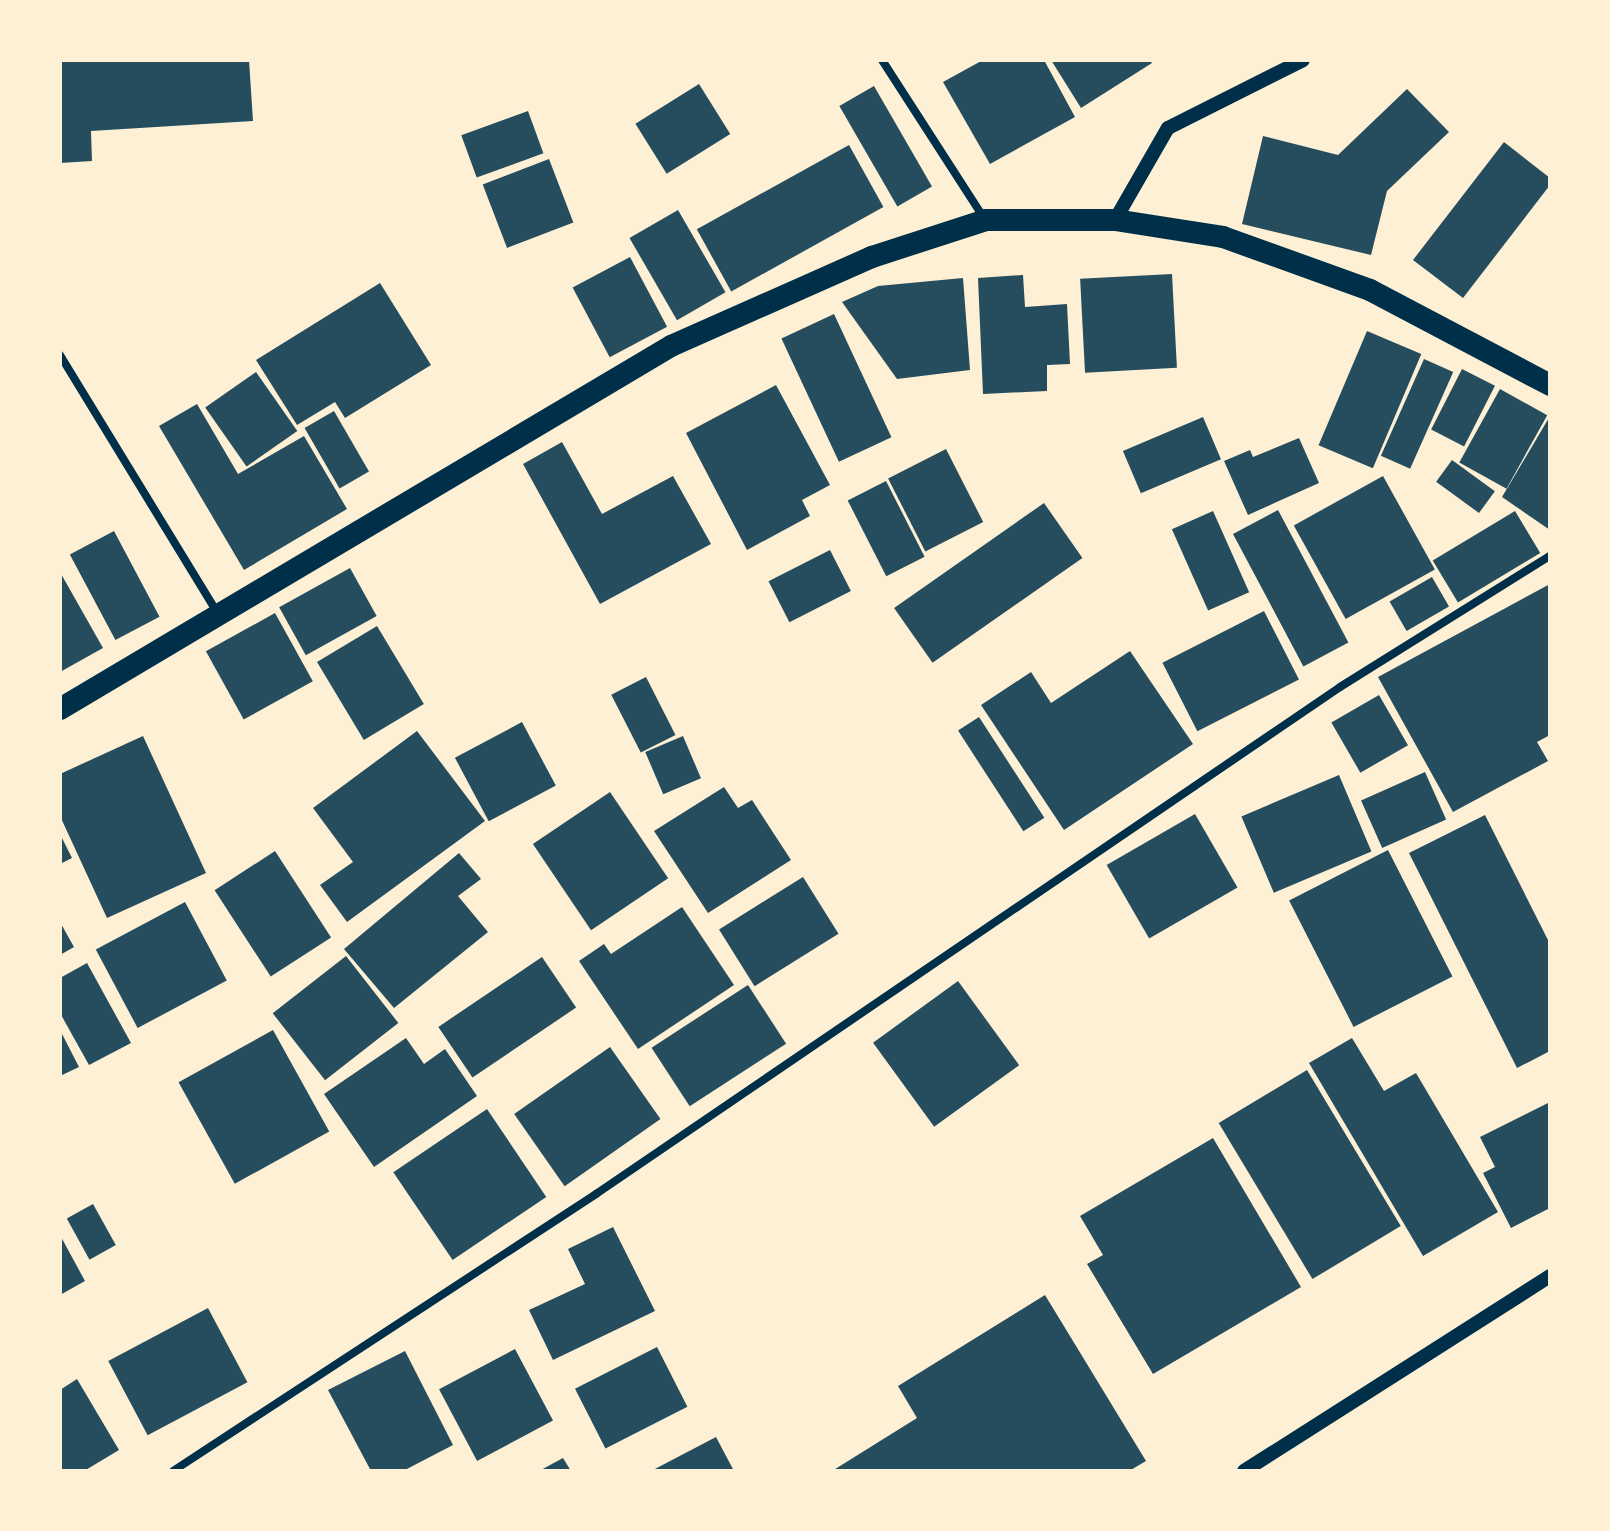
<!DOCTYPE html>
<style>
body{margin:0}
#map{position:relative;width:1610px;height:1531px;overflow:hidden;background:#fdf0d5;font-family:"Asap Condensed",sans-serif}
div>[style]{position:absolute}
.building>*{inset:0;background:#264d5e;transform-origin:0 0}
.minor>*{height:8px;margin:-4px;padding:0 4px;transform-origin:4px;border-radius:4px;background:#003049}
.tertiary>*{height:14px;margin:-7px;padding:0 7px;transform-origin:7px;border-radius:7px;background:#003049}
.trunk>*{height:22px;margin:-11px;padding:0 11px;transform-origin:11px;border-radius:11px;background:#003049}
span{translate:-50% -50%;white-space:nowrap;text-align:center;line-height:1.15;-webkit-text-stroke:6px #fdf0d5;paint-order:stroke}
.frame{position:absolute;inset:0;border:62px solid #fdf0d5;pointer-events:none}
</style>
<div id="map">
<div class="building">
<div style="clip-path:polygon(60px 60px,249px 60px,253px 121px,91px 131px,92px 161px,60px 163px)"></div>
<div style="clip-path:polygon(983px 60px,1044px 60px,1075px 117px,990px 164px,943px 82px)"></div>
<div style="clip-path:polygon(1051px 60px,1150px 60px,1152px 63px,1081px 108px)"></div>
<div style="left:699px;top:84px;width:59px;height:75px;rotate:58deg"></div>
<div style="left:874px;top:86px;width:116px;height:40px;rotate:60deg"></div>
<div style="clip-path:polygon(1407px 89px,1449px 132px,1387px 191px,1371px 255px,1242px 224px,1263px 136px,1338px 155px)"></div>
<div style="left:528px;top:111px;width:45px;height:71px;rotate:70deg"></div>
<div style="clip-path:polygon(1504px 142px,1550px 178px,1550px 185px,1463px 298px,1413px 260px)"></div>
<div style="left:849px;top:145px;width:71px;height:174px;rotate:61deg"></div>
<div style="left:549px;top:159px;width:68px;height:71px;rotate:69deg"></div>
<div style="left:678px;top:210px;width:95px;height:56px;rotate:60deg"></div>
<div style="left:630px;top:257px;width:79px;height:65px;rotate:62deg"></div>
<div style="left:1172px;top:274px;width:94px;height:92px;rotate:87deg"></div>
<div style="clip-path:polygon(1023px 275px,1025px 307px,1067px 304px,1070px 364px,1047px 365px,1047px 391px,983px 394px,978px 278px)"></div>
<div style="clip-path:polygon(963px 278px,970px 370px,897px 379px,842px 302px,878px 286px)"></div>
<div style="clip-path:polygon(380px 283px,431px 365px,345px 418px,335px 402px,297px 425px,256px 360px)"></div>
<div style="left:834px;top:314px;width:136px;height:58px;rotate:65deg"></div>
<div style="left:1367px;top:331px;width:59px;height:124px;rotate:23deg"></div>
<div style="left:1424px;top:359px;width:32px;height:106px;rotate:24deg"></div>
<div style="left:1462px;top:369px;width:37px;height:68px;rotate:27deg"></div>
<div style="left:256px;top:372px;width:72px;height:62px;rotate:55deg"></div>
<div style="clip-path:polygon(776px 385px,830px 485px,802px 500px,810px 516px,747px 550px,686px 433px)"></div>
<div style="left:1500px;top:389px;width:54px;height:84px;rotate:29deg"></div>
<div style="clip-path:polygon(197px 404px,238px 474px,304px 436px,347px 509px,244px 570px,159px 426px)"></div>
<div style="left:334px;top:411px;width:70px;height:34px;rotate:60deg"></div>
<div style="clip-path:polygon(1550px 416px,1550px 530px,1502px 497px)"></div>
<div style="left:1203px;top:417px;width:46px;height:87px;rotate:67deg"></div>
<div style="clip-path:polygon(1299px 438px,1319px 483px,1248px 515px,1224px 461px,1250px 450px,1253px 457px)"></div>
<div style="clip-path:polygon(562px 442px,602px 514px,673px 476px,711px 544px,600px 604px,523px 464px)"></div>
<div style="left:946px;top:449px;width:82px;height:65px;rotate:63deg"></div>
<div style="left:1452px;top:460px;width:53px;height:27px;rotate:36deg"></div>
<div style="left:1383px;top:476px;width:107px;height:102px;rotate:61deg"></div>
<div style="left:886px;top:481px;width:85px;height:43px;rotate:63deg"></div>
<div style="left:1044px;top:503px;width:67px;height:183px;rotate:55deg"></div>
<div style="left:1278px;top:510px;width:150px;height:51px;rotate:62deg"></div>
<div style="left:1213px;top:511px;width:89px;height:45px;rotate:66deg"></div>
<div style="left:1515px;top:511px;width:49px;height:96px;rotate:59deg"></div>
<div style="left:114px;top:531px;width:97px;height:50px;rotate:62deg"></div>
<div style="left:830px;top:550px;width:46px;height:69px;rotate:63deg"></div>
<div style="left:350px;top:568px;width:55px;height:81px;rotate:61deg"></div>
<div style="clip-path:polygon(60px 572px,103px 648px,60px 672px)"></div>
<div style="left:1432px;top:577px;width:34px;height:49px;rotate:60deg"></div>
<div style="clip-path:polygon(1550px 584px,1550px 735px,1537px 742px,1548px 761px,1453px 812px,1378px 677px)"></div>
<div style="left:1264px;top:611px;width:77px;height:114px;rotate:63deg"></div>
<div style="left:275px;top:613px;width:78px;height:79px;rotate:61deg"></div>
<div style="left:377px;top:626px;width:91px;height:70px;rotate:59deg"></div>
<div style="clip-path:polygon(1130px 651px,1193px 744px,1064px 830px,981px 705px,1031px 672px,1051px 703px)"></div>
<div style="left:646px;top:677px;width:65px;height:39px;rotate:63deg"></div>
<div style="left:1379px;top:695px;width:58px;height:55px;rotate:60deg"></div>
<div style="left:979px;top:717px;width:120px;height:25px;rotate:57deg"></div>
<div style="left:522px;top:722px;width:72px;height:76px;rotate:62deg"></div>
<div style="clip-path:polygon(417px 731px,485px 821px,347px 922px,320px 885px,353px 862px,313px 808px)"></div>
<div style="clip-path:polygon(143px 736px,206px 873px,107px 918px,60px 816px,60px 774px)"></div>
<div style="left:683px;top:736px;width:46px;height:41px;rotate:67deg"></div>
<div style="left:1425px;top:772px;width:52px;height:70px;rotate:66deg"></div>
<div style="left:1339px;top:775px;width:83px;height:106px;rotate:67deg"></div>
<div style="clip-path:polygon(724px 787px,738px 808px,752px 800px,791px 860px,708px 913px,654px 831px)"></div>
<div style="left:610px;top:792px;width:104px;height:93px;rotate:56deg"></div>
<div style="left:1195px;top:814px;width:85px;height:102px;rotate:60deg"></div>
<div style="clip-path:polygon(1485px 815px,1550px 944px,1550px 1051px,1517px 1068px,1409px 853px)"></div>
<div style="clip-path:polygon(60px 834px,72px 858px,60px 864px)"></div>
<div style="left:1388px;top:850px;width:142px;height:111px;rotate:63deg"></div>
<div style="left:275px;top:851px;width:103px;height:72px;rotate:57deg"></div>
<div style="clip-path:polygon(459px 853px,481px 879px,458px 896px,488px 932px,394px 1008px,344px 949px)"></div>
<div style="left:803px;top:877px;width:67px;height:99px;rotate:58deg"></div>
<div style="left:185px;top:902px;width:89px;height:101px;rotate:62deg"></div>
<div style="clip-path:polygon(682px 907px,734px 985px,638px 1049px,579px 961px,604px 944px,611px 954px)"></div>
<div style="clip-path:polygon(60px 922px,74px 947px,60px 955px)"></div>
<div style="left:346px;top:956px;width:85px;height:93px;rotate:52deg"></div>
<div style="left:542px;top:957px;width:61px;height:125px;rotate:56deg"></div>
<div style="clip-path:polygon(87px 963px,131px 1043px,89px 1065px,60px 1013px,60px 978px)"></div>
<div style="left:958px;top:981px;width:104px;height:105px;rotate:54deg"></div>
<div style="left:748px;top:985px;width:70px;height:115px;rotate:57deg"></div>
<div style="clip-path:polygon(60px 1030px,79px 1067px,60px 1076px)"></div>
<div style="left:273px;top:1030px;width:116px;height:108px;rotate:61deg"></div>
<div style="clip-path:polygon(406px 1038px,424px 1064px,445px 1049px,477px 1096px,374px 1167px,324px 1094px)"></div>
<div style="clip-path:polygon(1352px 1038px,1384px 1091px,1416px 1073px,1498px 1212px,1423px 1256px,1309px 1063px)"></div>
<div style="left:610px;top:1047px;width:88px;height:117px;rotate:55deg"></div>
<div style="left:1307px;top:1070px;width:182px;height:103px;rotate:59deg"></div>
<div style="clip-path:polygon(1550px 1102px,1550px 1208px,1511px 1228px,1483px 1173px,1495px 1167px,1480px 1137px)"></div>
<div style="left:487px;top:1109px;width:106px;height:113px;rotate:56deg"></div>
<div style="clip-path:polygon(1213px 1138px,1301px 1287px,1153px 1374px,1087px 1264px,1103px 1255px,1080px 1216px)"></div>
<div style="left:93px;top:1204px;width:47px;height:30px;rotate:61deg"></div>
<div style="clip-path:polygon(613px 1227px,655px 1311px,553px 1360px,529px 1310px,585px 1284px,568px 1249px)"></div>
<div style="clip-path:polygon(60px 1235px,85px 1281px,60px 1295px)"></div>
<div style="clip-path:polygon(1045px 1295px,1146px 1461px,1129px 1471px,832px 1471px,917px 1418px,898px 1386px)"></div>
<div style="left:208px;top:1308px;width:84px;height:113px;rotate:62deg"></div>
<div style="left:657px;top:1347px;width:67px;height:92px;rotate:63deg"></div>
<div style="left:515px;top:1349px;width:81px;height:86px;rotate:62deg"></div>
<div style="clip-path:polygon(405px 1351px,453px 1445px,403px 1471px,371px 1471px,328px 1390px)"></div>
<div style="clip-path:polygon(77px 1379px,119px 1450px,84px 1471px,60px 1471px,60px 1390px)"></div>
<div style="clip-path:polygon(716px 1437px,734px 1471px,651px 1471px)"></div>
<div style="clip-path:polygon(563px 1458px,571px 1471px,539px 1471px)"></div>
</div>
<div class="minor">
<div style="left:882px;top:60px;width:190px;rotate:57.2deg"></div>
<div style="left:60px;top:355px;width:303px;rotate:58.6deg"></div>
<div style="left:173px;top:1471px;width:506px;rotate:-33.22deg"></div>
<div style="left:596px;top:1194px;width:900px;rotate:-34.27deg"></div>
<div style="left:1340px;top:687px;width:248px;rotate:-32deg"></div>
</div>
<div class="tertiary">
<div style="left:1115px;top:220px;width:106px;rotate:-60.1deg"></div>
<div style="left:1168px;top:128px;width:151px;rotate:-26.7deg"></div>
<div style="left:1244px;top:1471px;width:363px;rotate:-32.5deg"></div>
</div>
<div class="trunk">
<div style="left:60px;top:709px;width:711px;rotate:-30.71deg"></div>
<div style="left:671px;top:346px;width:220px;rotate:-23.9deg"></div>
<div style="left:872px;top:257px;width:120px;rotate:-18deg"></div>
<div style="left:986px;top:220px;width:129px"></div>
<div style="left:1115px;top:220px;width:109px;rotate:8.9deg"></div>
<div style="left:1223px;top:237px;width:156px;rotate:19.8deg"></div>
<div style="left:1370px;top:290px;width:204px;rotate:27.8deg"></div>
</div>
<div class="frame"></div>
</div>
